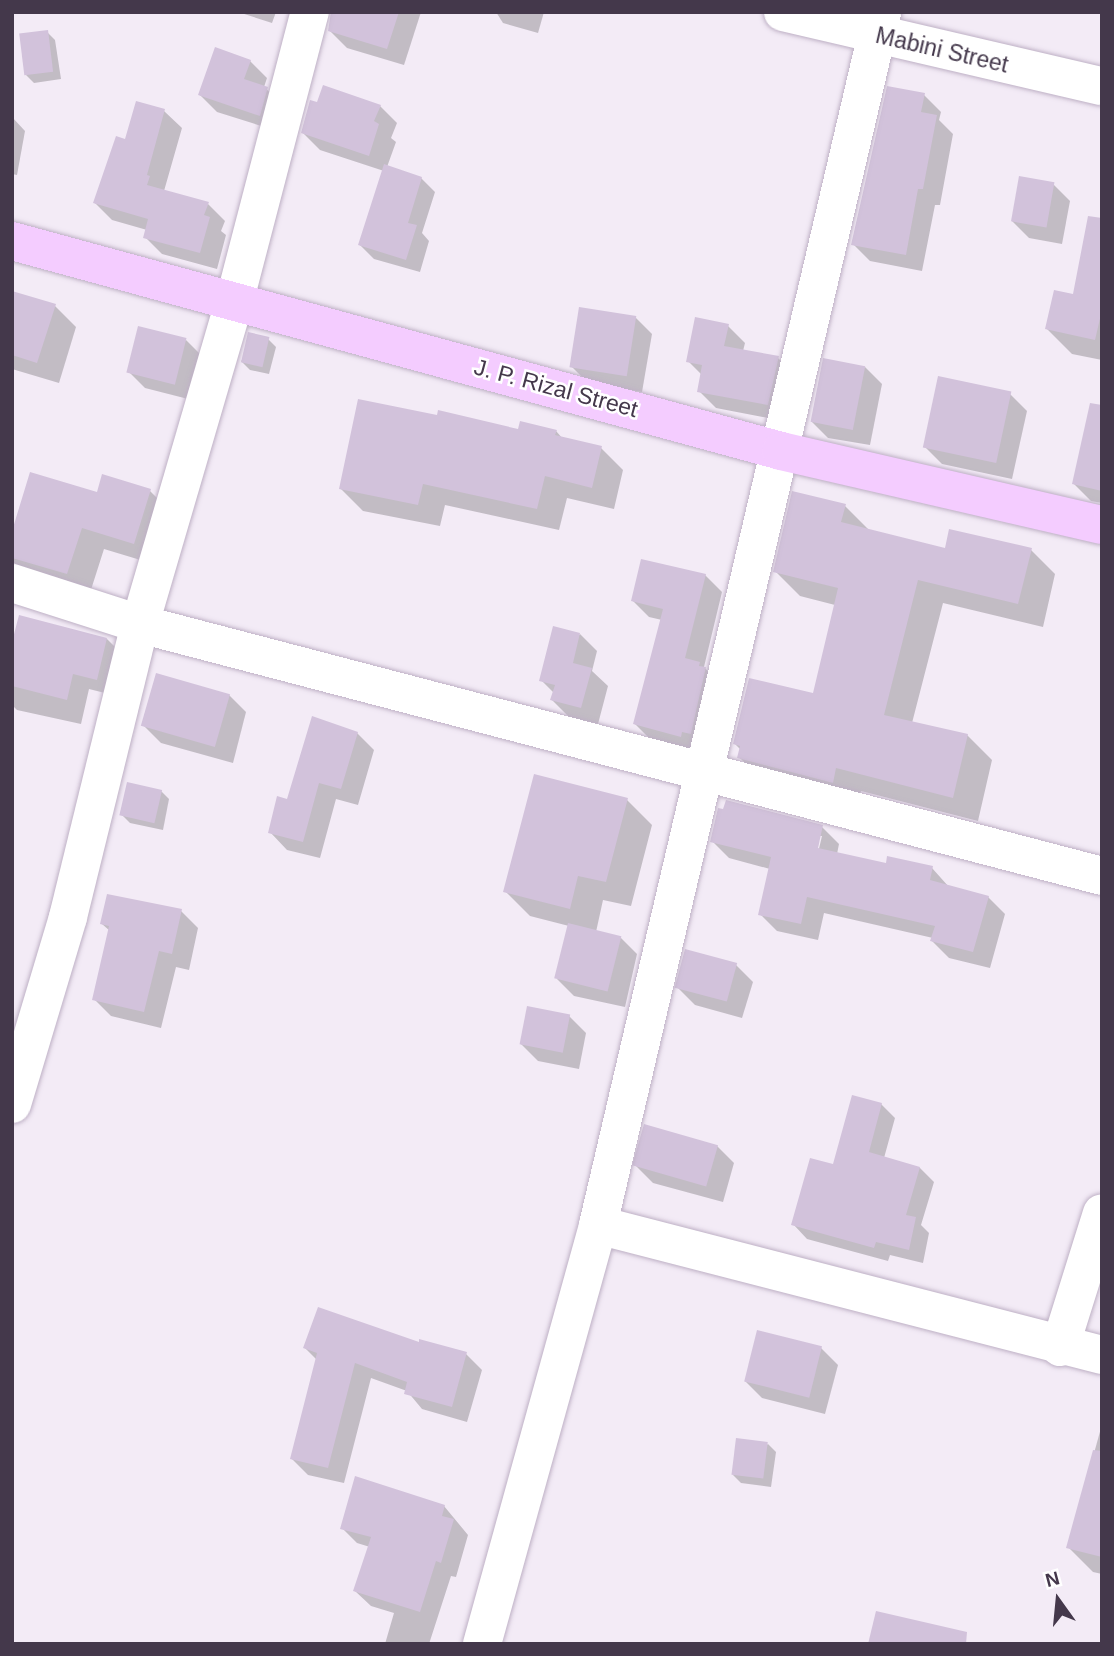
<!DOCTYPE html>
<style>
body{margin:0}
#map{position:relative;width:1114px;height:1656px;overflow:hidden;background:#f3ebf6;font-family:Arial,sans-serif}
div>[style]{position:absolute}
.shadow>*{inset:0;background:#0003}
.building>*{inset:0;background:#d2c2db;transform-origin:0 0}
.roads{filter:drop-shadow(0 0 2px #beb0c5) drop-shadow(0 0 2px #beb0c5)}
.street>*{height:38px;margin:-19px;padding:0 19px;transform-origin:19px;border-radius:19px;background:#fff}
.secondary>*{height:38px;margin:-19px;padding:0 19px;transform-origin:19px;border-radius:19px;background:#f4ccff}
span{translate:-50% -50%;white-space:nowrap;text-align:center;line-height:1.15;-webkit-text-stroke:5px #fff;paint-order:stroke}
.street-label{font-size:23px;color:#44384b}
.frame{position:absolute;inset:0;border:14px solid #44384b;pointer-events:none}
.north{position:absolute;left:1023px;top:1565px;width:70px;height:70px;-webkit-text-stroke:5px #fff;paint-order:stroke;rotate:345deg;font-size:19px;font-weight:700;line-height:28px;text-align:center;color:#44384b}
.north::after{content:'';display:block;margin:auto;width:24px;height:32px;background:#44384b;clip-path:polygon(50% 0,100% 100%,50% 72%,0 100%)}
</style>
<div id="map">
<div class="shadow">
<div style="clip-path:polygon(238px 12px,276px 12px,272px 23px)"></div>
<div style="clip-path:polygon(332px 12px,421px 12px,404px 65px,347px 48px,330px 31px)"></div>
<div style="clip-path:polygon(496px 12px,544px 12px,538px 33px,503px 23px)"></div>
<div style="clip-path:polygon(47px 32px,55px 40px,61px 79px,34px 83px,26px 75px)"></div>
<div style="clip-path:polygon(250px 61px,267px 78px,264px 87px,284px 105px,277px 131px,217px 112px,200px 95px)"></div>
<div style="clip-path:polygon(924px 95px,941px 112px,939px 120px,953px 134px,940px 205px,935px 205px,922px 271px,870px 261px,853px 244px)"></div>
<div style="clip-path:polygon(380px 106px,397px 123px,391px 138px,396px 142px,387px 167px,421px 178px,435px 192px,422px 233px,429px 241px,420px 272px,374px 259px,360px 245px,384px 171px,320px 150px,303px 133px)"></div>
<div style="clip-path:polygon(164px 111px,182px 128px,164px 191px,208px 204px,225px 221px,221px 231px,226px 235px,217px 269px,162px 254px,145px 237px,147px 230px,112px 220px,95px 203px)"></div>
<div style="clip-path:polygon(12px 117px,25px 131px,17px 175px,12px 174px)"></div>
<div style="clip-path:polygon(1053px 184px,1070px 201px,1062px 244px,1029px 238px,1012px 221px)"></div>
<div style="clip-path:polygon(1102px 237px,1102px 360px,1072px 354px,1047px 329px,1074px 296px)"></div>
<div style="clip-path:polygon(12px 293px,55px 306px,76px 327px,59px 383px,12px 369px)"></div>
<div style="clip-path:polygon(635px 317px,652px 334px,642px 392px,588px 383px,571px 366px)"></div>
<div style="clip-path:polygon(728px 326px,745px 343px,743px 351px,778px 358px,795px 375px,784px 421px,716px 408px,699px 391px,702px 375px,688px 361px)"></div>
<div style="clip-path:polygon(268px 339px,276px 347px,269px 374px,250px 370px,241px 361px)"></div>
<div style="clip-path:polygon(186px 340px,203px 357px,192px 400px,145px 388px,128px 371px)"></div>
<div style="clip-path:polygon(865px 367px,882px 384px,870px 445px,828px 438px,811px 421px)"></div>
<div style="clip-path:polygon(1010px 394px,1027px 411px,1012px 479px,942px 464px,925px 447px)"></div>
<div style="clip-path:polygon(1102px 418px,1102px 503px,1091px 501px,1074px 484px)"></div>
<div style="clip-path:polygon(520px 431px,556px 431px,563px 439px,601px 448px,623px 470px,614px 509px,567px 498px,559px 530px,445px 505px,440px 526px,363px 511px,341px 489px)"></div>
<div style="clip-path:polygon(150px 491px,172px 513px,157px 565px,104px 549px,89px 596px,29px 578px,12px 561px,12px 537px,98px 494px)"></div>
<div style="clip-path:polygon(845px 506px,870px 531px,946px 550px,1031px 550px,1055px 574px,1043px 627px,943px 603px,912px 723px,967px 735px,992px 760px,978px 821px,861px 791px,857px 806px,764px 782px,739px 757px,741px 750px,735px 744px,814px 695px,835px 605px,800px 596px,775px 571px)"></div>
<div style="clip-path:polygon(705px 575px,722px 592px,704px 667px,722px 686px,698px 753px,652px 741px,635px 724px,662px 620px,649px 617px,632px 600px)"></div>
<div style="clip-path:polygon(580px 634px,597px 651px,592px 671px,608px 686px,598px 724px,569px 717px,552px 700px,554px 693px,541px 680px)"></div>
<div style="clip-path:polygon(107px 639px,123px 655px,113px 695px,89px 689px,81px 724px,17px 710px,13px 706px,12px 709px,12px 649px)"></div>
<div style="clip-path:polygon(229px 695px,246px 712px,233px 763px,161px 743px,144px 726px)"></div>
<div style="clip-path:polygon(357px 733px,374px 750px,358px 805px,336px 799px,320px 858px,287px 850px,270px 832px,288px 801px)"></div>
<div style="clip-path:polygon(161px 791px,169px 799px,163px 830px,130px 823px,122px 815px)"></div>
<div style="clip-path:polygon(627px 800px,652px 825px,631px 906px,603px 900px,596px 932px,620px 937px,637px 954px,625px 1007px,574px 996px,557px 979px,569px 926px,530px 916px,505px 891px)"></div>
<div style="clip-path:polygon(evenodd,822px 827px,839px 844px,837px 854px,887px 865px,932px 868px,949px 887px,988px 897px,1005px 914px,990px 968px,949px 958px,932px 941px,933px 938px,824px 913px,818px 940px,777px 931px,760px 914px,770px 869px,729px 858px,712px 841px,822px 827px,819px 836px,822px 836px,817px 857px,819px 836px)"></div>
<div style="clip-path:polygon(181px 911px,198px 928px,189px 970px,176px 967px,161px 1028px,111px 1016px,94px 999px,110px 931px,102px 924px)"></div>
<div style="clip-path:polygon(736px 965px,753px 982px,742px 1018px,695px 1005px,678px 988px)"></div>
<div style="clip-path:polygon(569px 1016px,586px 1033px,579px 1069px,538px 1061px,521px 1044px)"></div>
<div style="clip-path:polygon(881px 1104px,895px 1118px,884px 1158px,920px 1168px,934px 1182px,921px 1225px,929px 1233px,923px 1263px,890px 1255px,888px 1261px,807px 1239px,793px 1224px)"></div>
<div style="clip-path:polygon(717px 1146px,734px 1163px,723px 1202px,653px 1183px,636px 1166px)"></div>
<div style="clip-path:polygon(420px 1344px,466px 1354px,482px 1370px,467px 1422px,422px 1409px,407px 1391px,371px 1378px,344px 1483px,308px 1475px,292px 1459px,317px 1360px,305px 1348px)"></div>
<div style="clip-path:polygon(821px 1348px,838px 1365px,825px 1414px,762px 1398px,745px 1381px)"></div>
<div style="clip-path:polygon(1101px 1428px,1102px 1428px,1102px 1574px,1093px 1572px,1068px 1547px)"></div>
<div style="clip-path:polygon(768px 1444px,776px 1452px,771px 1487px,741px 1483px,733px 1475px)"></div>
<div style="clip-path:polygon(444px 1506px,468px 1535px,456px 1577px,451px 1576px,429px 1644px,385px 1644px,394px 1613px,371px 1606px,355px 1591px,370px 1547px,357px 1543px,342px 1528px)"></div>
</div>
<div class="building">
<div style="clip-path:polygon(331px 12px,399px 12px,387px 49px,328px 31px)"></div>
<div style="left:48px;top:30px;width:42px;height:29px;rotate:83deg"></div>
<div style="clip-path:polygon(215px 47px,251px 60px,244px 79px,268px 87px,260px 116px,198px 95px)"></div>
<div style="clip-path:polygon(323px 85px,381px 105px,374px 121px,379px 124px,369px 156px,301px 133px,310px 100px,317px 102px)"></div>
<div style="clip-path:polygon(887px 86px,925px 93px,921px 112px,937px 115px,923px 189px,918px 189px,906px 255px,851px 245px)"></div>
<div style="clip-path:polygon(136px 101px,165px 109px,147px 175px,150px 176px,147px 185px,209px 202px,204px 215px,210px 217px,200px 253px,143px 238px,148px 219px,93px 203px,116px 136px,125px 139px)"></div>
<div style="clip-path:polygon(384px 164px,422px 177px,408px 223px,417px 225px,406px 260px,358px 245px)"></div>
<div style="left:1019px;top:176px;width:36px;height:46px;rotate:10deg"></div>
<div style="clip-path:polygon(1088px 216px,1102px 218px,1102px 310px,1095px 340px,1045px 329px,1054px 290px,1073px 294px)"></div>
<div style="clip-path:polygon(12px 291px,56px 304px,37px 363px,12px 355px)"></div>
<div style="left:579px;top:307px;width:58px;height:61px;rotate:9deg"></div>
<div style="clip-path:polygon(695px 317px,729px 324px,724px 346px,779px 356px,768px 405px,697px 392px,702px 365px,686px 362px)"></div>
<div style="left:138px;top:326px;width:50px;height:48px;rotate:14deg"></div>
<div style="left:248px;top:332px;width:22px;height:31px;rotate:13deg"></div>
<div style="left:823px;top:358px;width:43px;height:65px;rotate:11deg"></div>
<div style="left:938px;top:376px;width:75px;height:73px;rotate:12deg"></div>
<div style="clip-path:polygon(358px 399px,437px 415px,438px 410px,518px 429px,520px 421px,557px 430px,555px 435px,602px 446px,592px 488px,545px 476px,537px 509px,423px 484px,418px 505px,339px 489px)"></div>
<div style="clip-path:polygon(1090px 403px,1102px 405px,1102px 491px,1072px 484px)"></div>
<div style="clip-path:polygon(30px 472px,97px 492px,102px 474px,151px 489px,134px 544px,82px 528px,67px 574px,12px 558px,12px 531px)"></div>
<div style="clip-path:polygon(792px 491px,846px 504px,841px 522px,945px 548px,949px 529px,1032px 548px,1018px 604px,918px 580px,884px 715px,968px 734px,953px 798px,836px 768px,833px 783px,737px 758px,740px 746px,733px 744px,749px 678px,813px 693px,838px 588px,773px 572px)"></div>
<div style="clip-path:polygon(641px 559px,706px 574px,685px 658px,700px 662px,699px 666px,706px 667px,691px 734px,682px 732px,681px 737px,633px 724px,663px 609px,631px 601px)"></div>
<div style="clip-path:polygon(19px 615px,107px 638px,97px 680px,73px 674px,67px 700px,12px 686px,12px 642px)"></div>
<div style="clip-path:polygon(553px 626px,580px 633px,573px 663px,592px 668px,581px 708px,550px 700px,555px 685px,539px 681px)"></div>
<div style="left:156px;top:673px;width:77px;height:55px;rotate:16deg"></div>
<div style="clip-path:polygon(312px 716px,358px 732px,341px 789px,319px 783px,303px 842px,268px 833px,277px 796px,287px 799px)"></div>
<div style="clip-path:polygon(534px 774px,628px 798px,606px 882px,578px 876px,570px 909px,503px 892px)"></div>
<div style="left:127px;top:782px;width:36px;height:34px;rotate:13deg"></div>
<div style="clip-path:polygon(726px 800px,823px 825px,818px 848px,886px 863px,887px 856px,933px 866px,930px 880px,989px 896px,973px 952px,930px 941px,935px 926px,807px 897px,801px 924px,758px 915px,771px 857px,710px 842px,718px 808px,723px 809px)"></div>
<div style="clip-path:polygon(107px 894px,182px 909px,172px 954px,159px 951px,144px 1012px,92px 1000px,109px 926px,100px 924px)"></div>
<div style="left:568px;top:923px;width:55px;height:57px;rotate:14deg"></div>
<div style="left:685px;top:949px;width:54px;height:40px;rotate:15deg"></div>
<div style="left:527px;top:1006px;width:44px;height:39px;rotate:11deg"></div>
<div style="clip-path:polygon(852px 1095px,882px 1103px,869px 1152px,920px 1167px,906px 1215px,916px 1217px,909px 1250px,876px 1242px,874px 1248px,791px 1225px,810px 1158px,833px 1164px)"></div>
<div style="left:644px;top:1124px;width:77px;height:43px;rotate:16deg"></div>
<div style="clip-path:polygon(318px 1307px,419px 1342px,419px 1339px,467px 1352px,452px 1407px,404px 1394px,407px 1382px,355px 1363px,328px 1468px,290px 1459px,317px 1353px,303px 1348px)"></div>
<div style="left:757px;top:1330px;width:67px;height:53px;rotate:14deg"></div>
<div style="left:736px;top:1438px;width:32px;height:37px;rotate:7deg"></div>
<div style="clip-path:polygon(1093px 1450px,1102px 1451px,1102px 1557px,1066px 1548px)"></div>
<div style="clip-path:polygon(355px 1476px,445px 1505px,442px 1516px,454px 1519px,441px 1563px,436px 1561px,420px 1612px,353px 1591px,371px 1537px,340px 1529px)"></div>
<div style="clip-path:polygon(876px 1611px,967px 1632px,966px 1644px,868px 1644px)"></div>
</div>
<div class="roads">
<div class="street">
<div style="left:783px;top:12px;width:327px;rotate:13.1deg"></div>
<div style="left:12px;top:583px;width:134px;rotate:17.8deg"></div>
<div style="left:140px;top:624px;width:994px;rotate:14.68deg"></div>
<div style="left:12px;top:1104px;width:195px;rotate:-73.3deg"></div>
<div style="left:68px;top:917px;width:302px;rotate:-76.2deg"></div>
<div style="left:140px;top:624px;width:339px;rotate:-73.7deg"></div>
<div style="left:235px;top:299px;width:297px;rotate:-75.4deg"></div>
<div style="left:598px;top:1225px;width:520px;rotate:14.46deg"></div>
<div style="left:1060px;top:1347px;width:140px;rotate:-72.6deg"></div>
<div style="left:482px;top:1644px;width:435px;rotate:-74.5deg"></div>
<div style="left:598px;top:1225px;width:1246px;rotate:-76.82deg"></div>
</div>
<div class="secondary">
<div style="left:12px;top:241px;width:797px;rotate:15.27deg"></div>
<div style="left:781px;top:451px;width:329px;rotate:13deg"></div>
</div>
</div>
<div class="street-label">
<span style="left:942px;top:50px;rotate:13deg">Mabini Street</span>
<span style="left:556px;top:388px;rotate:15deg">J. P. Rizal Street</span>
</div>
<div class="frame"></div>
<div class="north">N</div>
</div>
